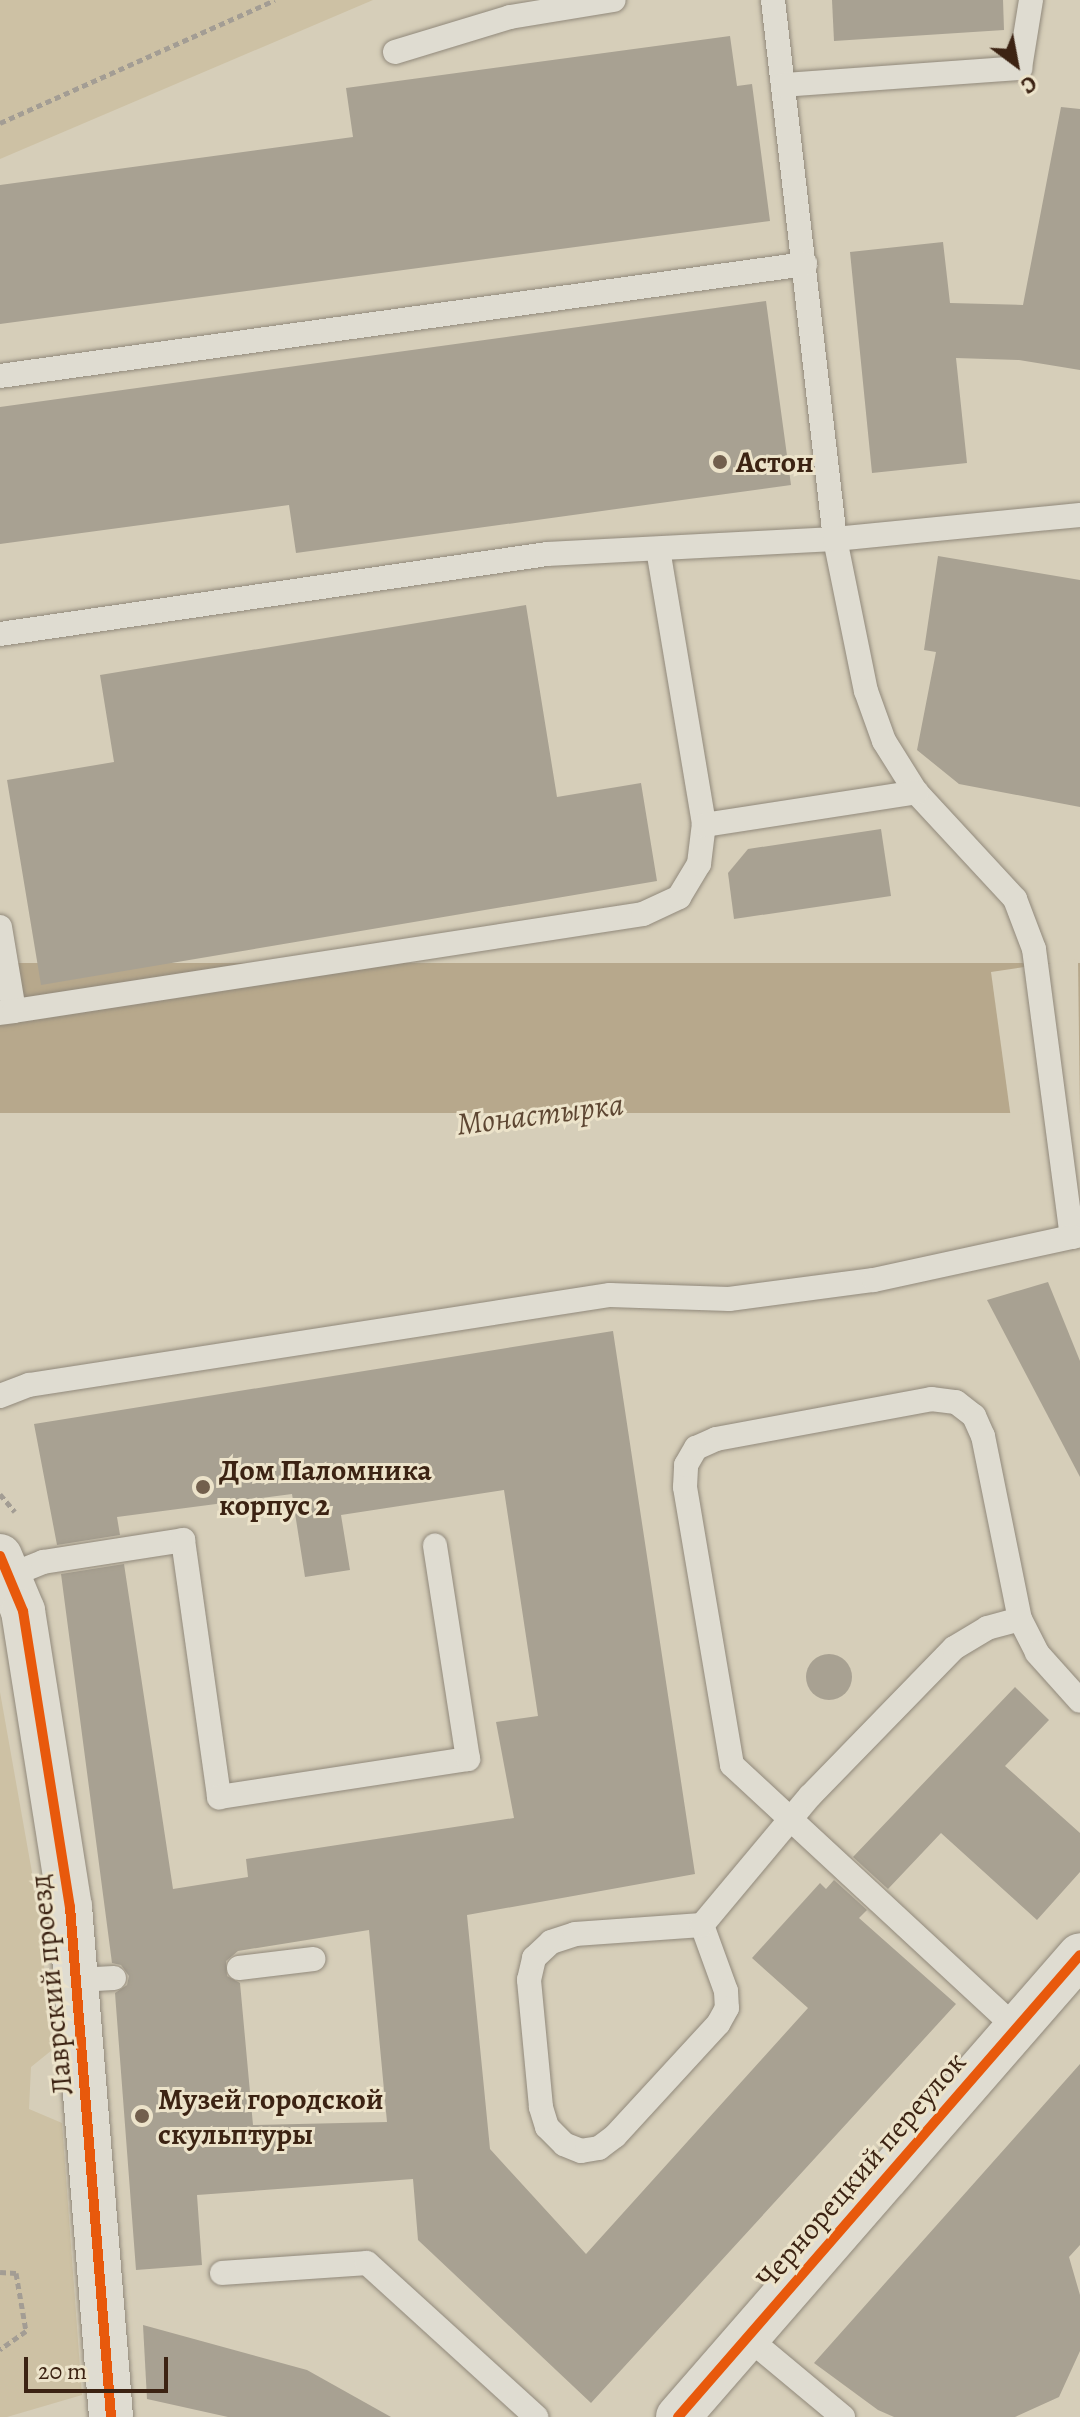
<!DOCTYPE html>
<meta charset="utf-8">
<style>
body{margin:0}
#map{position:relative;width:1080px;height:2417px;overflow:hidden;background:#d6ceb9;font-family:Alegreya,serif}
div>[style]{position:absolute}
.green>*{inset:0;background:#cdc1a4}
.water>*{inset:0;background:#b7a88c;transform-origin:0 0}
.pier>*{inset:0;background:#d6ceb9}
.building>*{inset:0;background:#a8a192}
.round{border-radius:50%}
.path>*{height:5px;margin-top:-2.5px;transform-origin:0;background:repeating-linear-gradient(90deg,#a39d94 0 6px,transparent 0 10px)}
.roads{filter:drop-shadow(0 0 2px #91897b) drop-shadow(0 0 2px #91897b)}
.service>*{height:24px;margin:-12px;padding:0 12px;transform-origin:12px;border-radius:12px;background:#dfdcd1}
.minor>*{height:44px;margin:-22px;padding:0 22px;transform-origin:22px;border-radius:22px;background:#dfdcd1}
.tertiary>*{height:44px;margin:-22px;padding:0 22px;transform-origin:22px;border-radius:22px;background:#dfdcd1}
.cycleway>*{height:10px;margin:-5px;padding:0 5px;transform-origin:5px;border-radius:5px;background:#e8590c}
.dots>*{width:22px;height:22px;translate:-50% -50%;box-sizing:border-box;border:4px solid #ece3ca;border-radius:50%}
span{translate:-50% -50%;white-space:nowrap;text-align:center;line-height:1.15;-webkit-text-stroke:6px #ece3ca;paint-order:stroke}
.poi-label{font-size:30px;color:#3c2313;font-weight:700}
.left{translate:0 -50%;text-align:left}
.street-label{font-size:30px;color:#3c2313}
.water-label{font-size:32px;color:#5d4632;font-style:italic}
.north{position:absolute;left:976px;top:24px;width:80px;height:80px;-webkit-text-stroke:6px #ece3ca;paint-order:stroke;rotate:148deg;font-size:22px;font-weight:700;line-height:32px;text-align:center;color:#3c2313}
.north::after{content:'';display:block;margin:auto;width:28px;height:36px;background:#3c2313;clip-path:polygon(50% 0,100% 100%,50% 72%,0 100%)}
.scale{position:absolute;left:24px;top:2357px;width:144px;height:36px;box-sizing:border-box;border:4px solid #3c2313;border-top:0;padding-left:10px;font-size:24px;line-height:28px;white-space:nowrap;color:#3c2313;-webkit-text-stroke:6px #ece3ca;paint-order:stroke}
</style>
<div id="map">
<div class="green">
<div style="clip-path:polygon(0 0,373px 0,0 159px)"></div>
<div style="clip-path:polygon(0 1692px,39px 1912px,52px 2050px,31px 2067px,29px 2109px,62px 2123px,82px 2395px,7px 2417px,0 2417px)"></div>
</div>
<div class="water">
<div style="left:1080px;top:963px;width:150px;height:1090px;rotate:90deg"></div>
</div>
<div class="pier">
<div style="clip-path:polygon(1078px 959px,1080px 1117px,1012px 1126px,991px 972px)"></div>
</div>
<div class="building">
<div style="clip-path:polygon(832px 0,1003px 0,1004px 30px,834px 41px)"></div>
<div style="clip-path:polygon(730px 36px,737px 86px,752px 84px,770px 221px,0 324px,0 185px,353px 137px,346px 88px)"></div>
<div style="clip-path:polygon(1061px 107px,1080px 109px,1080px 370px,1019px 360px,956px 358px,967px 463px,872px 473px,850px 252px,943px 242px,950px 303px,1023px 305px)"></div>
<div style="clip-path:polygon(766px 301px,791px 485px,296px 553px,289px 505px,0 544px,0 407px)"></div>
<div style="clip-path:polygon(938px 556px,1080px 580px,1080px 807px,959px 784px,917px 750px,936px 652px,924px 650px)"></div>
<div style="clip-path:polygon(526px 605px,557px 797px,641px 783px,657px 881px,41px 985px,7px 780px,114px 762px,100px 675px)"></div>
<div style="clip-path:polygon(881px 829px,891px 896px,734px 919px,728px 873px,748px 849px)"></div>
<div style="clip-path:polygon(1048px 1282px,1080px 1361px,1080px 1477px,987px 1300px)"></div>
<div style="clip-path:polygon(evenodd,613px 1331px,695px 1874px,467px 1915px,490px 2149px,586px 2254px,808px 2008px,752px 1958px,820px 1883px,826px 1889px,834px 1880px,867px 1910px,859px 1918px,956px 2004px,591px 2403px,418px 2240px,413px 2179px,197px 2195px,202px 2265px,136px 2270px,115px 1993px,127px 1985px,129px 1976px,121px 1965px,112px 1963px,61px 1574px,124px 1564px,173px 1889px,248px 1877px,246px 1859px,514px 1818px,496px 1722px,538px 1716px,504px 1490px,341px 1515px,350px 1570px,305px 1577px,292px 1494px,117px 1517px,120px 1535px,57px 1545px,34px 1424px,613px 1331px,369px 1930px,387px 2122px,253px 2125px,240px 1983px,227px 1976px,226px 1961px,238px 1951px,369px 1930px)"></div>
<div class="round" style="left:806px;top:1654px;width:46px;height:46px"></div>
<div style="clip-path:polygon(1015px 1687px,1049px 1720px,1005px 1766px,1080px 1833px,1080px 1872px,1037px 1920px,941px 1833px,888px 1889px,853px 1857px)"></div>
<div style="clip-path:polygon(1080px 2064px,1080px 2245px,1069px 2257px,1080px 2295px,1080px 2351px,1059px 2397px,1015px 2417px,894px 2417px,878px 2410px,814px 2363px)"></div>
<div style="clip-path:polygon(143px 2325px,307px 2370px,391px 2417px,228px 2417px,147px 2399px)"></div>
</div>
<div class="path">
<div style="left:0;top:123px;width:301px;rotate:-24.1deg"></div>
<div style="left:0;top:1494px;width:23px;rotate:50deg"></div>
<div style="left:0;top:2272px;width:16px;rotate:4deg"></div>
<div style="left:16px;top:2273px;width:59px;rotate:80.2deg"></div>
<div style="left:26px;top:2331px;width:32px;rotate:145deg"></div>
</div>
<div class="roads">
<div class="service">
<div style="left:773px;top:0;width:543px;rotate:83.44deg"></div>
<div style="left:835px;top:539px;width:155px;rotate:78.5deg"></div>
<div style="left:866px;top:691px;width:53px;rotate:70.2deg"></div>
<div style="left:884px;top:741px;width:60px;rotate:57.9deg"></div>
<div style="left:916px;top:792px;width:146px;rotate:47.2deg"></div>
<div style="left:1015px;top:899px;width:53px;rotate:69.2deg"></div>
<div style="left:1034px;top:949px;width:290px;rotate:82.5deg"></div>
<div style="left:1072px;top:1237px;width:8px;rotate:-14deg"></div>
<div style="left:395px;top:52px;width:120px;rotate:-16.9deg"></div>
<div style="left:510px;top:17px;width:105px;rotate:-9.3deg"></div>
<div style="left:783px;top:85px;width:238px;rotate:-4.1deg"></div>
<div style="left:1020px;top:68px;width:69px;rotate:-80.8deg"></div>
<div style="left:0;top:376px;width:813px;rotate:-7.92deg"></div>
<div style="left:658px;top:549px;width:280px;rotate:80.5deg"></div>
<div style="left:0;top:634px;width:553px;rotate:-8.32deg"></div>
<div style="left:547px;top:554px;width:288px;rotate:-3deg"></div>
<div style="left:835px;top:539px;width:246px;rotate:-5.6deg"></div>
<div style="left:0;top:927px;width:85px;rotate:80.5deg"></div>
<div style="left:14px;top:1011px;width:14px;rotate:172deg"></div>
<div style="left:14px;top:1011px;width:636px;rotate:-8.77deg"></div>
<div style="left:643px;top:914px;width:40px;rotate:-25deg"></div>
<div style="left:679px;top:897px;width:39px;rotate:-59deg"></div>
<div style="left:699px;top:864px;width:39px;rotate:-83deg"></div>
<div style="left:704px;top:825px;width:215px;rotate:-8.8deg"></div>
<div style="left:0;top:1396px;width:31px;rotate:-21deg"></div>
<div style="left:29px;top:1385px;width:588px;rotate:-8.81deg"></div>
<div style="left:610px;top:1295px;width:119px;rotate:1.9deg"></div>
<div style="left:729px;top:1299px;width:146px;rotate:-7.5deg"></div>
<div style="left:874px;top:1280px;width:203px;rotate:-12.3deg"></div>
<div style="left:11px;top:1575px;width:35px;rotate:-22deg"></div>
<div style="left:43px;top:1562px;width:142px;rotate:-8.9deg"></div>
<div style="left:183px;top:1540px;width:260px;rotate:82deg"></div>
<div style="left:219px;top:1797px;width:252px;rotate:-8.7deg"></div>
<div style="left:468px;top:1759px;width:216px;rotate:-98.8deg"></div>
<div style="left:702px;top:1925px;width:70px;rotate:70deg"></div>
<div style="left:726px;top:1991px;width:17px;rotate:87deg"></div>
<div style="left:727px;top:2008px;width:18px;rotate:119deg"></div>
<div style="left:718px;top:2024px;width:152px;rotate:132.6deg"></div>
<div style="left:615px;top:2136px;width:20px;rotate:143deg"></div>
<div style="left:599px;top:2148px;width:18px;rotate:171deg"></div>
<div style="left:581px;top:2151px;width:18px;rotate:-158deg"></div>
<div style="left:564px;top:2144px;width:24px;rotate:-135deg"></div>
<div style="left:547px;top:2127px;width:21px;rotate:-107deg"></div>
<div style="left:541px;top:2107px;width:128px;rotate:-95.4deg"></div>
<div style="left:529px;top:1980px;width:23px;rotate:-77deg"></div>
<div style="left:534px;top:1958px;width:23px;rotate:-43deg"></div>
<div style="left:551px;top:1942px;width:25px;rotate:-18deg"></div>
<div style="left:575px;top:1934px;width:127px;rotate:-4.1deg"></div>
<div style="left:702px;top:1925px;width:168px;rotate:-50.1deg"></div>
<div style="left:810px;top:1796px;width:206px;rotate:-45.8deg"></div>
<div style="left:954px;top:1648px;width:39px;rotate:-31deg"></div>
<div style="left:987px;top:1628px;width:34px;rotate:-15deg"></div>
<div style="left:239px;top:1968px;width:75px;rotate:-6.9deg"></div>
<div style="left:77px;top:1980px;width:37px;rotate:-3deg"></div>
<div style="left:1016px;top:2028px;width:387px;rotate:-137.2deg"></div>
<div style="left:732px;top:1765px;width:282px;rotate:-99.6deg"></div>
<div style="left:685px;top:1487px;width:22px;rotate:-87deg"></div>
<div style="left:686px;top:1465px;width:20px;rotate:-60deg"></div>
<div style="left:696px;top:1448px;width:22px;rotate:-24deg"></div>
<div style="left:716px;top:1439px;width:219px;rotate:-10.5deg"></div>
<div style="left:931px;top:1399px;width:25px;rotate:7deg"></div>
<div style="left:956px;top:1402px;width:23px;rotate:38deg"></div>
<div style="left:974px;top:1416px;width:22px;rotate:66deg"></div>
<div style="left:983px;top:1436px;width:187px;rotate:78.6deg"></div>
<div style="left:1020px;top:1619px;width:38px;rotate:63deg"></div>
<div style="left:1037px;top:1653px;width:64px;rotate:48.1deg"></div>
<div style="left:222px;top:2273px;width:145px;rotate:-3.9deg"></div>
<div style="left:367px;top:2263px;width:229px;rotate:42.3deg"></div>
<div style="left:747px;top:2337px;width:125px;rotate:39.8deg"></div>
</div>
<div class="minor">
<div style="left:0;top:1556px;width:60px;rotate:67.3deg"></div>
<div style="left:23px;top:1611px;width:300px;rotate:81deg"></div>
<div style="left:70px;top:1907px;width:512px;rotate:85.4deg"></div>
</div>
<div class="tertiary">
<div style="left:678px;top:2417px;width:612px;rotate:-48.97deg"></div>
</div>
</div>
<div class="cycleway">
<div style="left:0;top:1556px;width:60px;rotate:67.3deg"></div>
<div style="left:23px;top:1611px;width:300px;rotate:81deg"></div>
<div style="left:70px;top:1907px;width:512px;rotate:85.4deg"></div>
<div style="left:678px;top:2417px;width:612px;rotate:-48.97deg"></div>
</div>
<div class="dots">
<div style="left:720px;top:462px;background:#725f4d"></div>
<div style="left:203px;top:1487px;background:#725f4d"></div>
<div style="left:142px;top:2116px;background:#725f4d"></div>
</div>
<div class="poi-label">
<span class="left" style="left:736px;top:462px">Астон</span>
<span class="left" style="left:219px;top:1487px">Дом Паломника<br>корпус 2</span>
<span class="left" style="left:158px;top:2116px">Музей городской<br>скульптуры</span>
</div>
<div class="street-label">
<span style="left:51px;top:1985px;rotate:-96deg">Лаврский проезд</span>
<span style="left:861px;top:2170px;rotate:-49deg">Чернорецкий переулок</span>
</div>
<div class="water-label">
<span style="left:540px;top:1114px;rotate:-7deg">Монастырка</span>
</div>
<div class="north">С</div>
<div class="scale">20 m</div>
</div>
